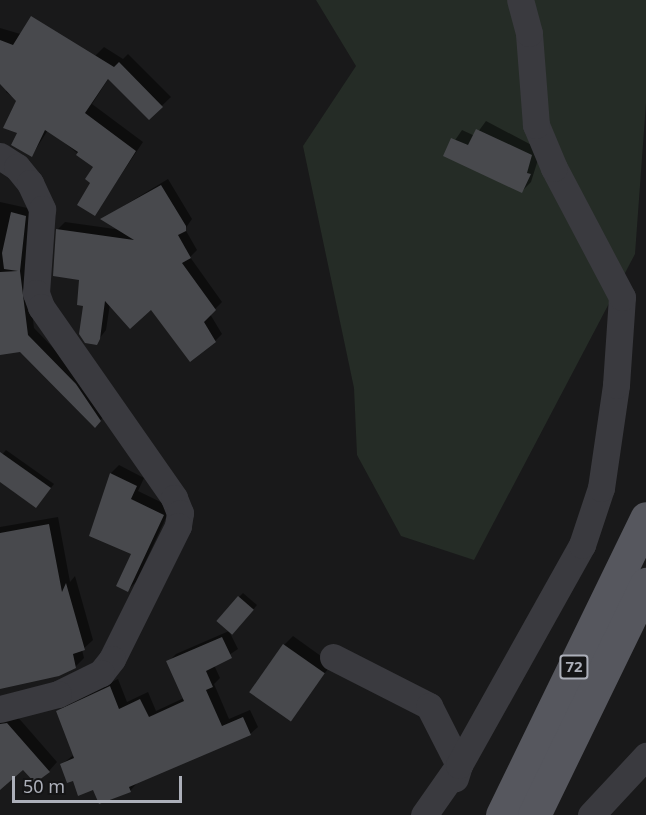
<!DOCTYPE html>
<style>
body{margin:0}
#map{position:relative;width:646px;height:815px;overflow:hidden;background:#19191a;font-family:"Noto Sans",sans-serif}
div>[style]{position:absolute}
.green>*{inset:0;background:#252c26}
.shadow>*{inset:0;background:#0007}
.building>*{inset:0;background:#48494d;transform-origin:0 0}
.street>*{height:27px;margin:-13.5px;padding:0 13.5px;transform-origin:13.5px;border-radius:13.5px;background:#3a3a3f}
.primary>*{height:33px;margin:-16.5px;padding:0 16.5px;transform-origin:16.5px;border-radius:16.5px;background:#56575e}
span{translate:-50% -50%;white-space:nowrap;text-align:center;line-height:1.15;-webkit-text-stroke:5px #141415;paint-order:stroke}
.shield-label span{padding:2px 4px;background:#141415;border:2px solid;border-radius:4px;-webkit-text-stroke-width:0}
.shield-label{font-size:15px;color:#acafb9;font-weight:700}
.scale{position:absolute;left:12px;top:776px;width:170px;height:27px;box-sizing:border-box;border:3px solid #acafb9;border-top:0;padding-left:8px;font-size:18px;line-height:21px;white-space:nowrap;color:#acafb9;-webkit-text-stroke:4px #141415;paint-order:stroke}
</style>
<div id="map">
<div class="green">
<div style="clip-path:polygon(316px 0,646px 0,646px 103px,635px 254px,474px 560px,401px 536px,357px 455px,354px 388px,303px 146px,356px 66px)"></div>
</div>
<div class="shadow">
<div style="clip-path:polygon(0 28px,95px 56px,104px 47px,123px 59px,128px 54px,171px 97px,149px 118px,109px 78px,92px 104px,143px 142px,95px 214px,95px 167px,48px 130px,32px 155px,19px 133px,18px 101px,6px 92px,8px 87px,0 83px)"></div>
<div style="clip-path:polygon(486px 121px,541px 150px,531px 182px,522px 191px,445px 155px,462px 130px,475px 136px)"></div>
<div style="clip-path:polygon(168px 179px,192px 219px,185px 229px,197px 250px,190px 257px,222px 302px,210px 314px,222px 334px,215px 341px,151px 307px,110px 304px,106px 330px,96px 343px,81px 279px,58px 229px,65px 222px,122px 230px,102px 219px)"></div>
<div style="clip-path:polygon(0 202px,32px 209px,26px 263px,34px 328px,82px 378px,107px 413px,95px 426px,20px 350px,0 353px)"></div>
<div style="clip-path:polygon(6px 450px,54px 484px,36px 506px,0 479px,0 457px)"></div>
<div style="clip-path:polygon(119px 465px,144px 478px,138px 491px,171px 507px,136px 582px,128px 590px,133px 554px,111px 473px)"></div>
<div style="clip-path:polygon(58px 517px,70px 582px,75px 576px,93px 640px,82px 650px,84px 658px,75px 667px,0 687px,0 527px)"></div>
<div style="clip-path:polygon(243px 593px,257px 605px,237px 629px,239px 597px)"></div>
<div style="clip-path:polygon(229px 631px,238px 649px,214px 665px,220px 678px,214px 684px,229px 719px,250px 710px,258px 727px,250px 734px,137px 783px,130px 791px,94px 788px,73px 779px,62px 764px,75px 754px,58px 711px,66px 704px,118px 679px,127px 702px,148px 692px,156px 711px,184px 698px,168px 662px,176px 654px)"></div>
<div style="clip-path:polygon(293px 636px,332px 664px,293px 713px,284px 645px)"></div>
<div style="clip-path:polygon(0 712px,16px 715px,57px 762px,49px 771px,23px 768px,0 788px)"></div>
</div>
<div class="building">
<div style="clip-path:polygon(31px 16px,114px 67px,119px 62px,163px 107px,149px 120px,108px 79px,85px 113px,136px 151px,95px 216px,77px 205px,90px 183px,85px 179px,93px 167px,76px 155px,78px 152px,45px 130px,32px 157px,11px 145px,17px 133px,3px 128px,16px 101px,0 84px,0 40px,13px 45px)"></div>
<div style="clip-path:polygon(476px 129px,532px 155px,527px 173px,531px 174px,522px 193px,443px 156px,451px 138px,468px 145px)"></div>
<div style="clip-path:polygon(161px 185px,186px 226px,186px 231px,178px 235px,191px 258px,182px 263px,216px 310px,204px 322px,216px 342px,190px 362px,151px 310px,130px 329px,105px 301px,100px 339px,97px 345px,85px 343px,79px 334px,83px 306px,77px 305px,79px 280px,53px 276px,56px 229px,134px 240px,100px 219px)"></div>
<div style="clip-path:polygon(11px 212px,26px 216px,20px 271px,28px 335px,76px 384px,101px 421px,95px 428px,20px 352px,0 355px,0 272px,18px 271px,4px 269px,2px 253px)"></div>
<div style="clip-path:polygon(0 452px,51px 488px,36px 508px,0 482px)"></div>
<div style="clip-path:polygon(110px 473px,137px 486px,131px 499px,164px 515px,128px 592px,116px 586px,131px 554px,89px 536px)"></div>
<div style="clip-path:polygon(49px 524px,62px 592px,66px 583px,85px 650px,73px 654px,76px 668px,59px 676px,0 689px,0 533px)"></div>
<div style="left:238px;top:596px;width:21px;height:33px;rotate:41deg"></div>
<div style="clip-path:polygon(222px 637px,232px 658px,206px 671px,213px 687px,206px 690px,222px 726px,243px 717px,251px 735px,129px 787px,131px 792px,99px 804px,93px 790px,78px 796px,73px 781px,67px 783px,60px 764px,74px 758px,56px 711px,110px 686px,119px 709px,140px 699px,149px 717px,184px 701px,166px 661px)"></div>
<div style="left:283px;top:644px;width:51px;height:59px;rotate:35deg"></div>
<div style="clip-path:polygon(7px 723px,50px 772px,35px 783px,23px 770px,0 790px,0 724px)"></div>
</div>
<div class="street">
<div style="left:0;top:156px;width:20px;rotate:33deg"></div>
<div style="left:17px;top:167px;width:21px;rotate:51deg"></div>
<div style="left:30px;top:183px;width:29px;rotate:65deg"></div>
<div style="left:42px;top:209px;width:84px;rotate:94.1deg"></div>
<div style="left:36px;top:293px;width:15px;rotate:70deg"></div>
<div style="left:41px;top:307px;width:233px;rotate:55.1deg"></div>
<div style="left:174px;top:498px;width:16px;rotate:68deg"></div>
<div style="left:180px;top:513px;width:13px;rotate:99deg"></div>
<div style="left:178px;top:526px;width:148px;rotate:116.4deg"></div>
<div style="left:112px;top:659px;width:18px;rotate:128deg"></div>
<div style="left:101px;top:673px;width:48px;rotate:154deg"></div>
<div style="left:58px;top:694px;width:60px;rotate:165.5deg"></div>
<div style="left:333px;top:657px;width:108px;rotate:27deg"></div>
<div style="left:429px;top:706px;width:66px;rotate:63deg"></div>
<div style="left:459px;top:765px;width:14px;rotate:107deg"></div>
<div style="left:424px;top:815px;width:61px;rotate:-55deg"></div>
<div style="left:459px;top:765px;width:252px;rotate:-60.8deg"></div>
<div style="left:582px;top:545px;width:60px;rotate:-71.6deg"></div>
<div style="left:601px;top:488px;width:104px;rotate:-81.7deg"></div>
<div style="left:616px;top:385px;width:88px;rotate:-86.1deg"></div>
<div style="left:622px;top:297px;width:146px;rotate:-117.8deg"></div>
<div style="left:554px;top:168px;width:47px;rotate:-112.7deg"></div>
<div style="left:536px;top:125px;width:92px;rotate:-94.4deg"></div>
<div style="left:529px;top:33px;width:34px;rotate:-105deg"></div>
<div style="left:591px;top:815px;width:81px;rotate:-47deg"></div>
</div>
<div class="primary">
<div style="left:502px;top:815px;width:330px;rotate:-64.1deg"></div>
<div style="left:534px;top:815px;width:257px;rotate:-64.1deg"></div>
</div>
<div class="shield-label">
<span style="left:574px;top:667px">72</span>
</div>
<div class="scale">50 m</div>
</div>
